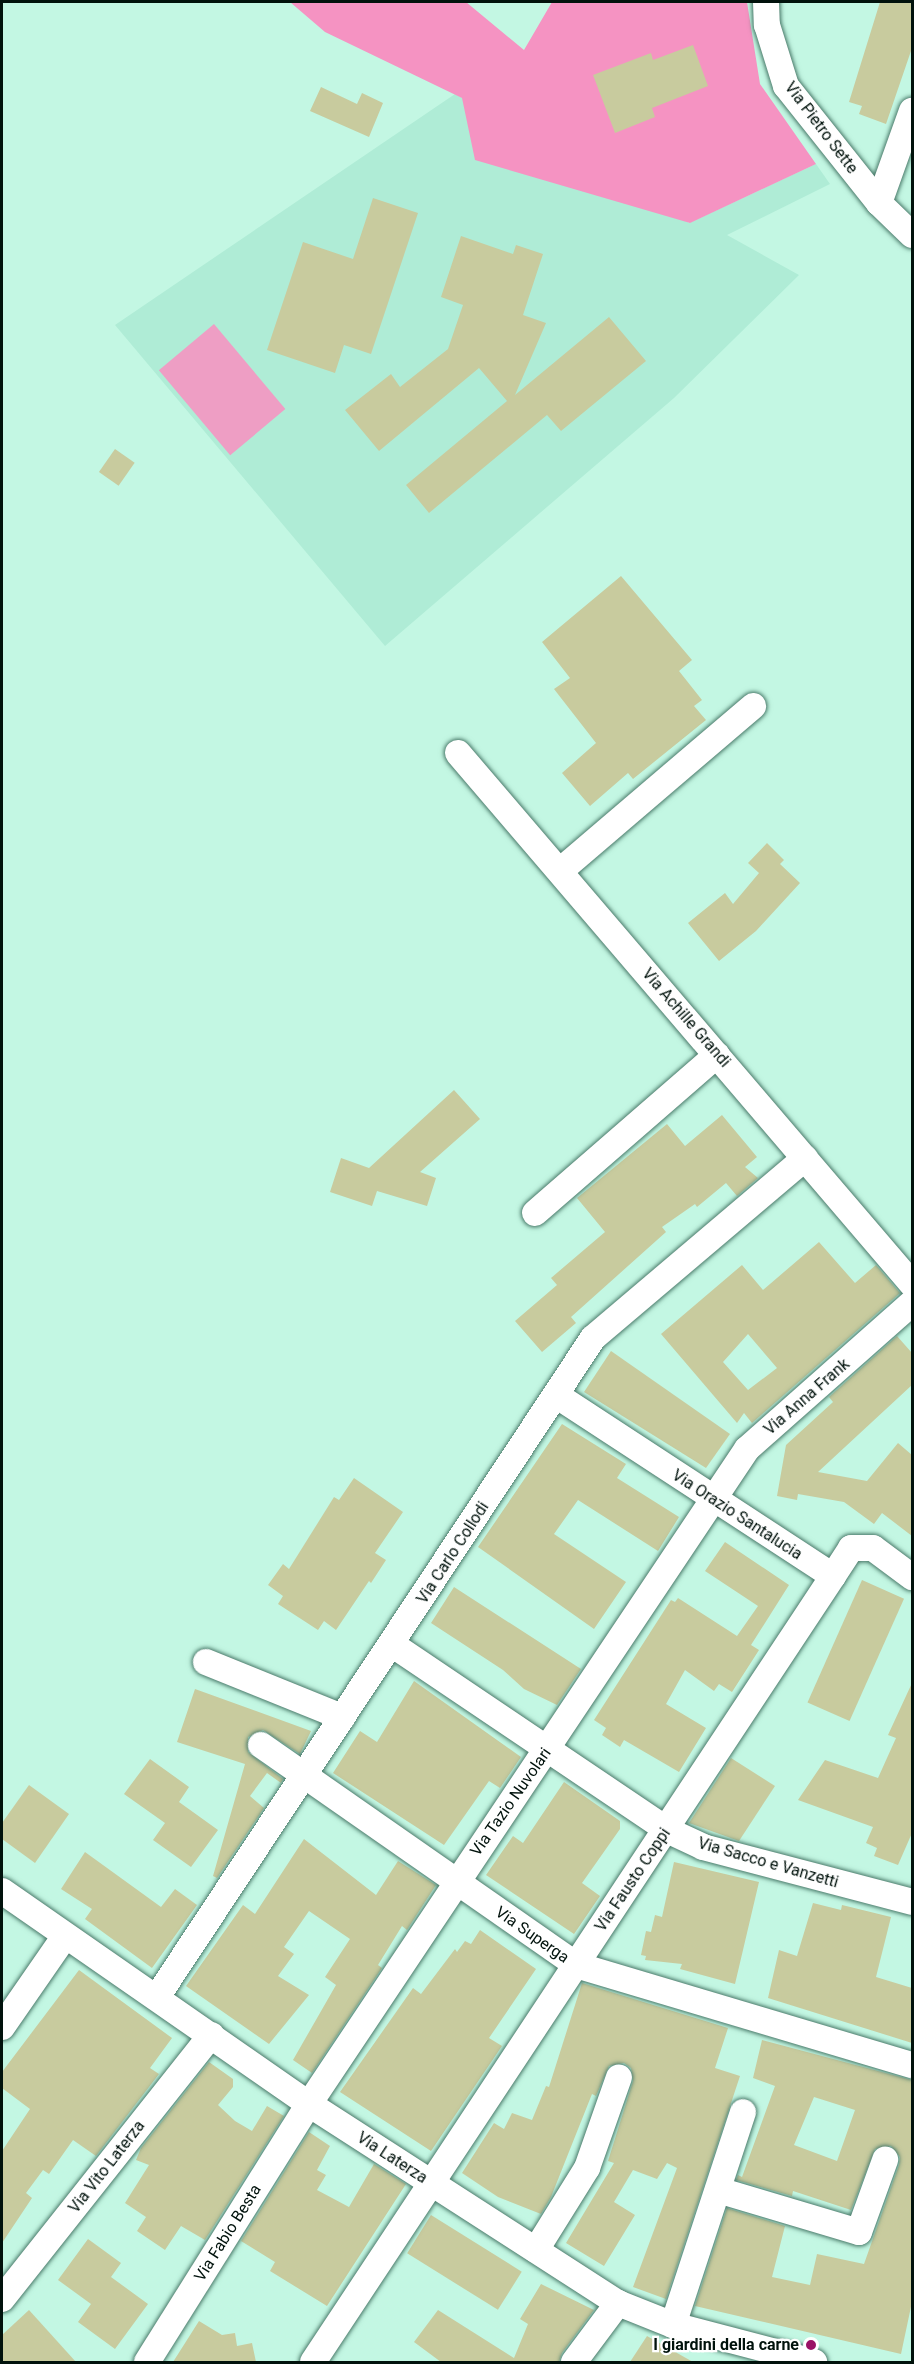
<!DOCTYPE html>
<style>
body{margin:0}
#map{position:relative;width:914px;height:2364px;overflow:hidden;background:#c3f7e3;font-family:Roboto,sans-serif}
div>[style]{position:absolute}
.built>*{inset:0;background:#afecd6}
.green>*{inset:0;background:#ee9ec4;transform-origin:0 0}
.forest>*{inset:0;background:#f593c2}
.building>*{inset:0;background:#c8cb9e;transform-origin:0 0}
.roads{filter:drop-shadow(0 0 2px #4a7a6a) drop-shadow(0 0 2px #4a7a6a)}
.minor>*{height:26px;margin:-13px;padding:0 13px;transform-origin:13px;border-radius:13px;background:#fff}
.dots>*{width:16px;height:16px;translate:-50% -50%;box-sizing:border-box;border:3px solid #fff;border-radius:50%}
span{translate:-50% -50%;white-space:nowrap;text-align:center;line-height:1.15;-webkit-text-stroke:4.5px #fff;paint-order:stroke}
.street-label{font-size:16px;color:#01120c}
.poi-label{font-size:16px;color:#01120c;font-weight:700}
.right{translate:-100% -50%;text-align:right}
.frame{position:absolute;inset:0;border:3px solid #01120c;pointer-events:none}
</style>
<div id="map">
<div class="built">
<div style="clip-path:polygon(455px 94px,689px 223px,816px 164px,830px 184px,727px 235px,799px 275px,674px 398px,385px 646px,115px 325px)"></div>
</div>
<div class="green">
<div style="left:214px;top:324px;width:111px;height:72px;rotate:50deg"></div>
</div>
<div class="forest">
<div style="clip-path:polygon(290px 2px,466px 2px,524px 50px,552px 2px,747px 2px,760px 84px,816px 164px,690px 223px,475px 160px,462px 98px,325px 32px)"></div>
</div>
<div class="building">
<div style="clip-path:polygon(880px 2px,912px 2px,912px 48px,886px 124px,859px 114px,862px 106px,849px 102px)"></div>
<div style="clip-path:polygon(693px 45px,708px 86px,652px 108px,655px 117px,615px 133px,593px 75px,651px 53px,653px 60px)"></div>
<div style="clip-path:polygon(321px 87px,357px 104px,362px 93px,383px 103px,369px 137px,310px 111px)"></div>
<div style="clip-path:polygon(373px 198px,418px 213px,371px 354px,344px 345px,335px 373px,267px 350px,303px 242px,353px 259px)"></div>
<div style="clip-path:polygon(461px 236px,513px 254px,516px 245px,543px 254px,523px 315px,546px 323px,515px 395px,609px 317px,646px 361px,561px 431px,547px 415px,429px 513px,406px 485px,507px 401px,479px 368px,379px 451px,345px 410px,391px 374px,400px 387px,448px 349px,463px 305px,441px 297px)"></div>
<div style="left:115px;top:449px;width:24px;height:28px;rotate:35deg"></div>
<div style="clip-path:polygon(621px 576px,692px 660px,679px 671px,702px 700px,694px 706px,706px 720px,633px 779px,628px 773px,590px 806px,562px 773px,596px 743px,554px 689px,570px 678px,542px 642px)"></div>
<div style="clip-path:polygon(767px 843px,784px 860px,780px 864px,800px 883px,756px 931px,719px 961px,688px 923px,725px 893px,733px 904px,759px 873px,748px 863px)"></div>
<div style="clip-path:polygon(454px 1090px,480px 1119px,420px 1172px,436px 1178px,427px 1206px,377px 1191px,372px 1206px,330px 1192px,341px 1158px,369px 1168px)"></div>
<div style="clip-path:polygon(722px 1115px,757px 1157px,745px 1167px,758px 1178px,737px 1196px,726px 1183px,697px 1207px,695px 1204px,662px 1227px,666px 1232px,571px 1317px,576px 1323px,542px 1352px,515px 1321px,557px 1285px,551px 1278px,605px 1232px,577px 1198px,667px 1124px,685px 1146px)"></div>
<div style="clip-path:polygon(evenodd,819px 1242px,855px 1283px,876px 1265px,900px 1293px,752px 1423px,744px 1413px,737px 1423px,661px 1334px,742px 1265px,763px 1290px,819px 1242px,748px 1334px,777px 1368px,748px 1390px,723px 1362px,748px 1334px)"></div>
<div style="clip-path:polygon(897px 1336px,912px 1353px,912px 1385px,818px 1472px,867px 1481px,898px 1443px,912px 1455px,912px 1536px,882px 1513px,874px 1524px,844px 1502px,798px 1494px,797px 1500px,777px 1496px,786px 1445px,833px 1402px,829px 1397px)"></div>
<div style="clip-path:polygon(611px 1351px,730px 1434px,706px 1468px,584px 1392px)"></div>
<div style="clip-path:polygon(562px 1424px,626px 1464px,617px 1478px,679px 1517px,658px 1551px,578px 1500px,554px 1534px,626px 1582px,594px 1629px,478px 1547px)"></div>
<div style="clip-path:polygon(354px 1478px,403px 1512px,375px 1553px,386px 1560px,371px 1583px,369px 1581px,336px 1630px,324px 1621px,318px 1630px,278px 1604px,283px 1596px,268px 1585px,283px 1564px,289px 1569px,334px 1497px,339px 1500px)"></div>
<div style="clip-path:polygon(725px 1542px,789px 1585px,751px 1645px,759px 1650px,732px 1692px,719px 1684px,714px 1691px,685px 1670px,666px 1704px,706px 1728px,679px 1772px,624px 1740px,620px 1747px,602px 1735px,606px 1728px,594px 1720px,671px 1600px,675px 1602px,678px 1598px,737px 1636px,758px 1606px,705px 1571px)"></div>
<div style="left:862px;top:1580px;width:46px;height:134px;rotate:24deg"></div>
<div style="clip-path:polygon(454px 1587px,581px 1669px,557px 1705px,524px 1689px,503px 1670px,431px 1623px)"></div>
<div style="clip-path:polygon(414px 1681px,521px 1757px,500px 1788px,489px 1781px,444px 1845px,333px 1773px,360px 1731px,377px 1742px)"></div>
<div style="clip-path:polygon(912px 1683px,912px 1833px,898px 1865px,874px 1856px,877px 1848px,866px 1843px,873px 1827px,798px 1800px,825px 1760px,878px 1778px,896px 1738px,888px 1735px)"></div>
<div style="clip-path:polygon(195px 1689px,311px 1731px,300px 1754px,263px 1730px,248px 1737px,248px 1752px,283px 1779px,281px 1783px,267px 1773px,250px 1796px,264px 1808px,217px 1878px,213px 1876px,245px 1764px,177px 1742px)"></div>
<div style="clip-path:polygon(731px 1758px,775px 1786px,739px 1841px,689px 1823px)"></div>
<div style="clip-path:polygon(150px 1759px,189px 1787px,179px 1802px,218px 1830px,191px 1867px,153px 1840px,165px 1823px,124px 1794px)"></div>
<div style="clip-path:polygon(564px 1782px,620px 1821px,620px 1829px,582px 1883px,600px 1896px,574px 1934px,486px 1875px,513px 1836px,523px 1843px)"></div>
<div style="clip-path:polygon(29px 1785px,69px 1814px,35px 1863px,2px 1839px,2px 1823px)"></div>
<div style="clip-path:polygon(304px 1839px,376px 1895px,398px 1861px,436px 1885px,407px 1930px,402px 1926px,378px 1965px,382px 1968px,312px 2073px,293px 2060px,336px 1985px,325px 1977px,350px 1939px,309px 1911px,284px 1947px,294px 1954px,278px 1976px,309px 1995px,269px 2044px,186px 1986px,243px 1905px,255px 1914px)"></div>
<div style="clip-path:polygon(85px 1852px,161px 1907px,175px 1889px,197px 1905px,152px 1968px,85px 1919px,92px 1909px,61px 1889px)"></div>
<div style="clip-path:polygon(674px 1862px,759px 1882px,735px 1984px,680px 1969px,682px 1964px,645px 1960px,646px 1956px,641px 1955px,646px 1931px,651px 1932px,655px 1915px,662px 1917px)"></div>
<div style="clip-path:polygon(813px 1903px,841px 1910px,842px 1905px,891px 1917px,876px 1977px,912px 1988px,912px 2043px,768px 1998px,779px 1950px,797px 1956px)"></div>
<div style="clip-path:polygon(480px 1930px,536px 1969px,489px 2038px,502px 2046px,431px 2151px,340px 2092px,413px 1988px,421px 1994px,455px 1949px,457px 1952px,465px 1941px,471px 1944px)"></div>
<div style="clip-path:polygon(79px 1970px,172px 2038px,150px 2068px,159px 2074px,96px 2156px,73px 2140px,49px 2174px,43px 2170px,26px 2193px,32px 2198px,2px 2243px,2px 2151px,30px 2109px,2px 2088px,2px 2072px)"></div>
<div style="clip-path:polygon(582px 1983px,728px 2028px,715px 2068px,740px 2076px,666px 2299px,633px 2287px,677px 2168px,667px 2163px,657px 2179px,633px 2170px,614px 2202px,635px 2215px,604px 2266px,566px 2243px,614px 2163px,608px 2161px,633px 2081px,631px 2068px,624px 2063px,609px 2066px,596px 2096px,592px 2094px,551px 2197px,541px 2214px,498px 2197px,462px 2173px,494px 2123px,504px 2129px,512px 2113px,532px 2120px,546px 2086px,549px 2087px)"></div>
<div style="clip-path:polygon(evenodd,762px 2040px,912px 2080px,912px 2302px,901px 2354px,695px 2306px,727px 2208px,785px 2226px,772px 2277px,810px 2285px,817px 2254px,864px 2264px,899px 2165px,900px 2157px,891px 2146px,875px 2149px,851px 2210px,793px 2191px,792px 2196px,736px 2180px,738px 2175px,742px 2177px,775px 2086px,753px 2078px,762px 2040px,814px 2097px,855px 2110px,837px 2161px,794px 2145px,814px 2097px)"></div>
<div style="clip-path:polygon(209px 2062px,233px 2079px,233px 2087px,218px 2105px,235px 2121px,252px 2131px,267px 2106px,284px 2116px,205px 2240px,181px 2226px,165px 2250px,137px 2231px,146px 2217px,125px 2203px,149px 2165px,136px 2160px,141px 2148px)"></div>
<div style="clip-path:polygon(309px 2132px,330px 2146px,317px 2170px,326px 2175px,317px 2190px,349px 2207px,374px 2164px,406px 2184px,327px 2306px,270px 2271px,275px 2262px,241px 2241px)"></div>
<div style="left:431px;top:2215px;width:107px;height:45px;rotate:32deg"></div>
<div style="clip-path:polygon(88px 2239px,121px 2263px,111px 2277px,148px 2304px,115px 2349px,78px 2322px,91px 2304px,58px 2280px)"></div>
<div style="clip-path:polygon(541px 2284px,594px 2310px,562px 2353px,559px 2362px,441px 2362px,414px 2342px,438px 2310px,514px 2358px,528px 2324px,520px 2319px)"></div>
<div style="clip-path:polygon(29px 2310px,76px 2362px,2px 2362px,2px 2335px)"></div>
<div style="clip-path:polygon(199px 2321px,222px 2335px,235px 2333px,237px 2346px,252px 2343px,256px 2362px,173px 2362px)"></div>
<div style="clip-path:polygon(647px 2336px,693px 2362px,630px 2362px)"></div>
</div>
<div class="roads">
<div class="minor">
<div style="left:766px;top:2px;width:23px;rotate:88deg"></div>
<div style="left:767px;top:25px;width:64px;rotate:72.7deg"></div>
<div style="left:786px;top:86px;width:149px;rotate:51.5deg"></div>
<div style="left:879px;top:203px;width:46px;rotate:44.1deg"></div>
<div style="left:879px;top:203px;width:98px;rotate:-70.3deg"></div>
<div style="left:458px;top:753px;width:699px;rotate:49.47deg"></div>
<div style="left:560px;top:871px;width:254px;rotate:-40.5deg"></div>
<div style="left:535px;top:1213px;width:241px;rotate:-41deg"></div>
<div style="left:556px;top:1395px;width:331px;rotate:33.2deg"></div>
<div style="left:833px;top:1576px;width:33px;rotate:-57deg"></div>
<div style="left:851px;top:1548px;width:22px"></div>
<div style="left:873px;top:1548px;width:49px;rotate:36.6deg"></div>
<div style="left:393px;top:1645px;width:331px;rotate:34deg"></div>
<div style="left:667px;top:1830px;width:40px;rotate:25deg"></div>
<div style="left:703px;top:1847px;width:216px;rotate:14.7deg"></div>
<div style="left:206px;top:1662px;width:147px;rotate:22deg"></div>
<div style="left:261px;top:1745px;width:384px;rotate:34.9deg"></div>
<div style="left:576px;top:1965px;width:351px;rotate:16.6deg"></div>
<div style="left:2px;top:1891px;width:374px;rotate:34.8deg"></div>
<div style="left:309px;top:2104px;width:368px;rotate:32.8deg"></div>
<div style="left:618px;top:2303px;width:59px;rotate:21.8deg"></div>
<div style="left:673px;top:2325px;width:146px;rotate:14.7deg"></div>
<div style="left:157px;top:1997px;width:790px;rotate:-56.51deg"></div>
<div style="left:593px;top:1338px;width:278px;rotate:-40.3deg"></div>
<div style="left:2px;top:2027px;width:111px;rotate:-55.3deg"></div>
<div style="left:718px;top:2190px;width:147px;rotate:16.6deg"></div>
<div style="left:859px;top:2232px;width:77px;rotate:-70.1deg"></div>
<div style="left:536px;top:2250px;width:97px;rotate:-58.1deg"></div>
<div style="left:587px;top:2168px;width:96px;rotate:-70.6deg"></div>
<div style="left:2px;top:2299px;width:337px;rotate:-51.6deg"></div>
<div style="left:673px;top:2325px;width:224px;rotate:-71.8deg"></div>
<div style="left:147px;top:2362px;width:305px;rotate:-57.9deg"></div>
<div style="left:309px;top:2104px;width:788px;rotate:-56.23deg"></div>
<div style="left:747px;top:1449px;width:220px;rotate:-41.5deg"></div>
<div style="left:313px;top:2362px;width:942px;rotate:-56.51deg"></div>
<div style="left:574px;top:2362px;width:74px;rotate:-53.3deg"></div>
</div>
</div>
<div class="dots">
<div style="left:811px;top:2345px;background:#991265"></div>
</div>
<div class="street-label">
<span style="left:821px;top:128px;rotate:53deg">Via Pietro Sette</span>
<span style="left:686px;top:1018px;rotate:49deg">Via Achille Grandi</span>
<span style="left:807px;top:1397px;rotate:-41deg">Via Anna Frank</span>
<span style="left:737px;top:1515px;rotate:33deg">Via Orazio Santalucia</span>
<span style="left:453px;top:1553px;rotate:-57deg">Via Carlo Collodi</span>
<span style="left:511px;top:1802px;rotate:-55deg">Via Tazio Nuvolari</span>
<span style="left:768px;top:1863px;rotate:16deg">Via Sacco e Vanzetti</span>
<span style="left:633px;top:1880px;rotate:-56deg">Via Fausto Coppi</span>
<span style="left:532px;top:1935px;rotate:35deg">Via Superga</span>
<span style="left:392px;top:2158px;rotate:33deg">Via Laterza</span>
<span style="left:107px;top:2167px;rotate:-52deg">Via Vito Laterza</span>
<span style="left:228px;top:2233px;rotate:-58deg">Via Fabio Besta</span>
</div>
<div class="poi-label">
<span class="right" style="left:799px;top:2345px">I giardini della carne</span>
</div>
<div class="frame"></div>
</div>
